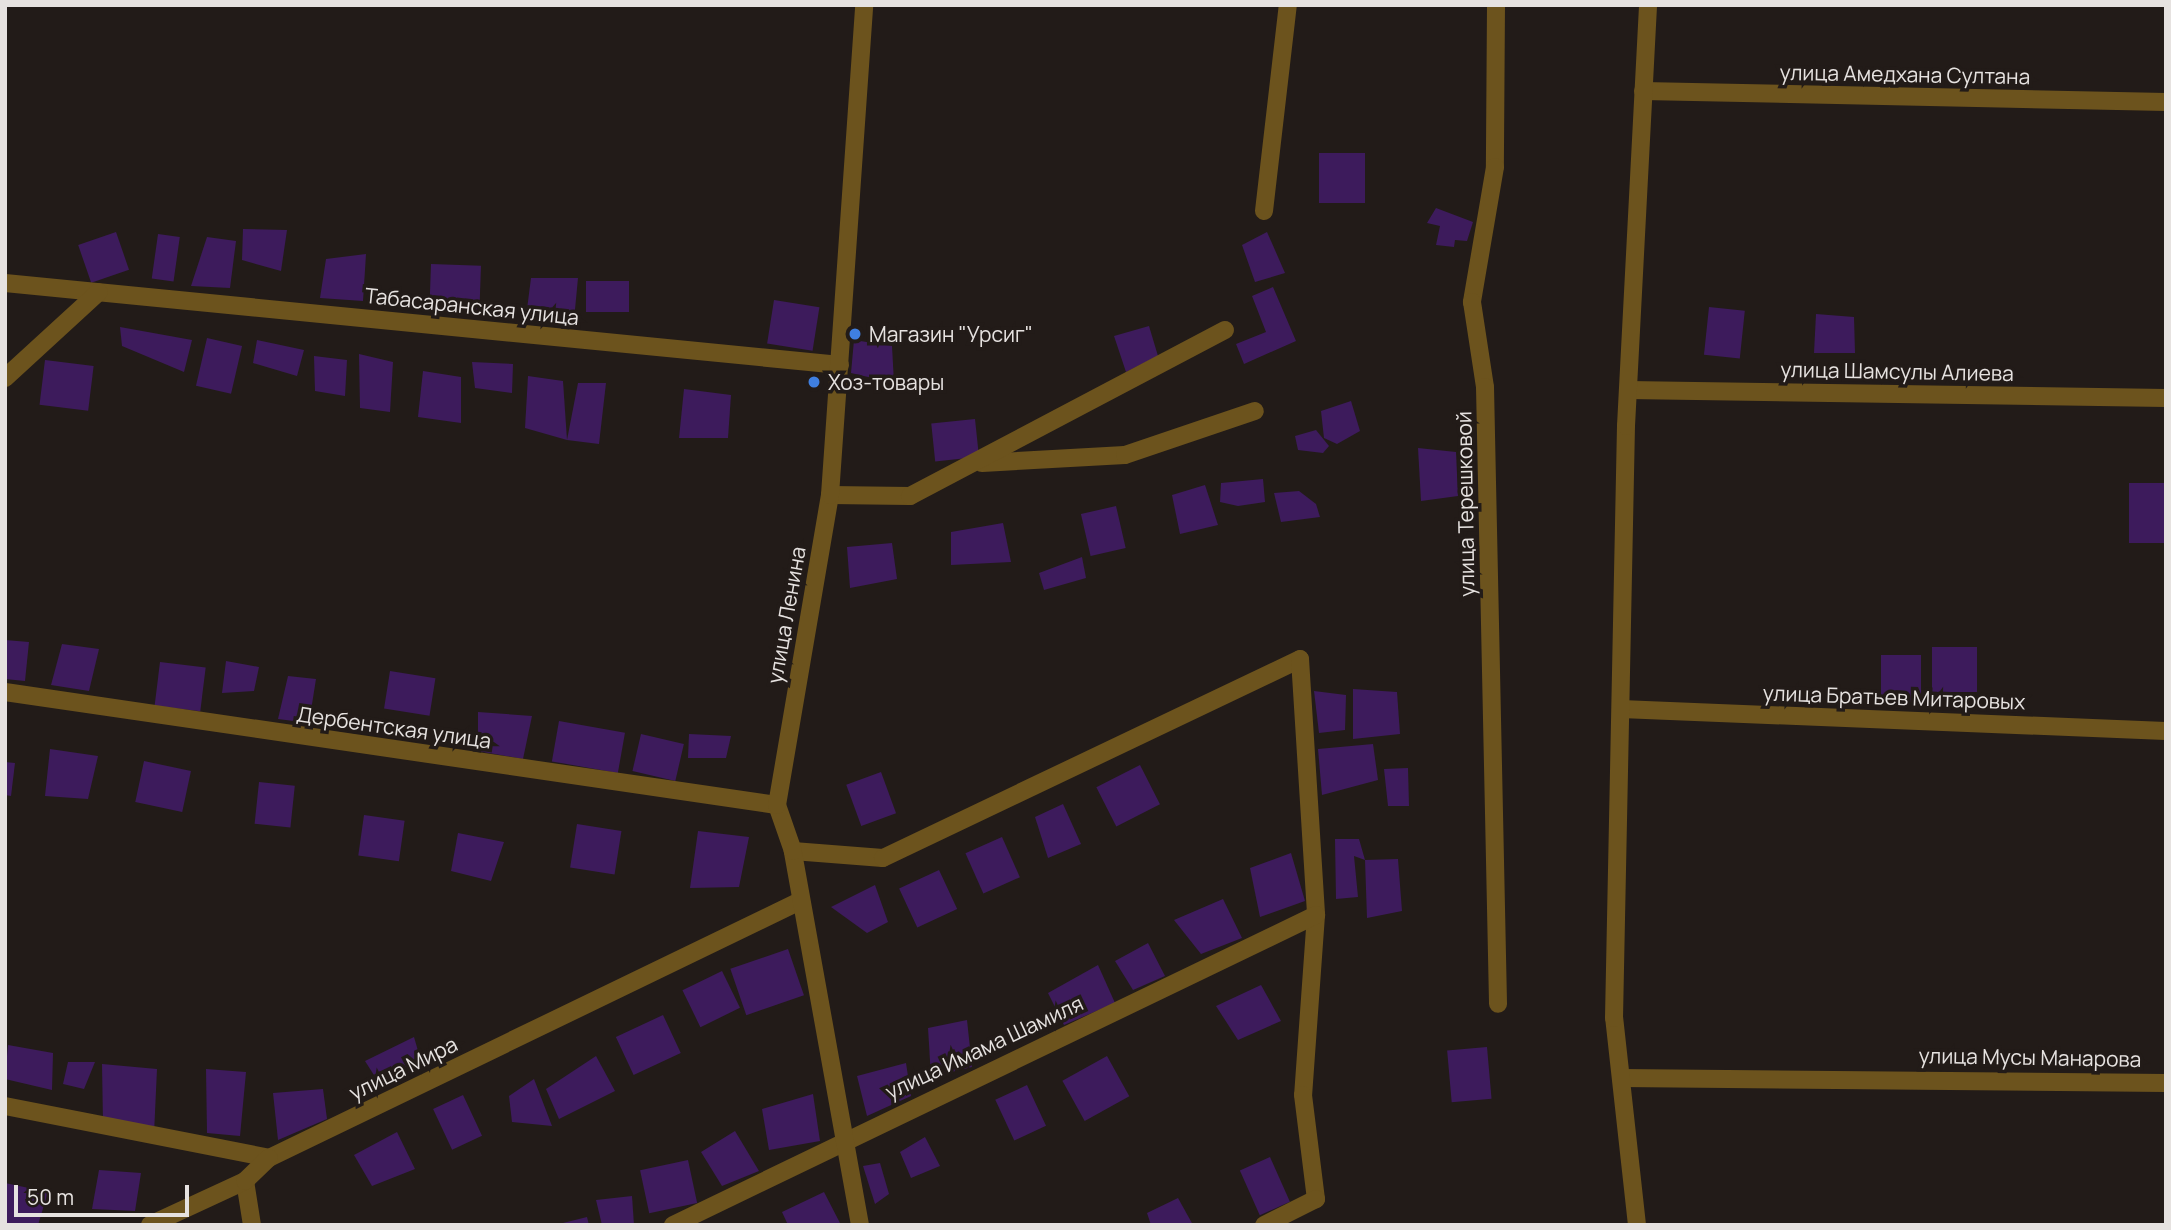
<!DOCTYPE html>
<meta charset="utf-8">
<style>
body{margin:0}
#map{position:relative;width:2171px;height:1230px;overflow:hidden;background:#221b18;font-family:Manrope,sans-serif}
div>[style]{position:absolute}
.building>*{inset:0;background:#3d1b5c;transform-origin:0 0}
.minor>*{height:18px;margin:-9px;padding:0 9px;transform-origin:9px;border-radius:9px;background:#6c531d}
.dots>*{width:19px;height:19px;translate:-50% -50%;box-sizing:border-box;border:4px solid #221b18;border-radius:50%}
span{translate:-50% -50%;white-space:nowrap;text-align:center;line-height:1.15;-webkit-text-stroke:7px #221b18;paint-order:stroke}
.street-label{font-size:21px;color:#e6e2e0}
.poi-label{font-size:21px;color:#e6e2e0}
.left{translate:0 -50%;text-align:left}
.frame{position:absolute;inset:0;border:7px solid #e6e2e0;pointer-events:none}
.scale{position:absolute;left:14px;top:1185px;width:175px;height:32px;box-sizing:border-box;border:4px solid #e6e2e0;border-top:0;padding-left:9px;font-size:21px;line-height:24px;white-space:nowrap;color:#e6e2e0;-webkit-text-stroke:5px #221b18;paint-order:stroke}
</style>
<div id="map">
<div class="building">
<div style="left:1365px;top:153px;width:50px;height:46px;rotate:90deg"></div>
<div style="clip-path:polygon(1436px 208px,1473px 222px,1467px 241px,1455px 240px,1454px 247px,1436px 245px,1440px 226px,1427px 223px)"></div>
<div style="clip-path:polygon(243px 229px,287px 230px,281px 271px,242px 260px)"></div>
<div style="left:116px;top:232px;width:40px;height:40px;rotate:71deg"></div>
<div style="clip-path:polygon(1267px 232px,1285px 273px,1255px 282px,1242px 245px)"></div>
<div style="left:158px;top:234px;width:22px;height:45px;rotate:8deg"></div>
<div style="clip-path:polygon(207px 237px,236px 241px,230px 288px,191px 286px)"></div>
<div style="clip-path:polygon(366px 254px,363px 301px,320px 298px,326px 259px)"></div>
<div style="left:431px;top:264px;width:50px;height:46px;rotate:2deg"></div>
<div style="clip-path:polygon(531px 278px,578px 278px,574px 320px,526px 317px)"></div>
<div style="left:586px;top:281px;width:43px;height:31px"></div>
<div style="clip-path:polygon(1273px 287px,1296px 341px,1244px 364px,1236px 344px,1266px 332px,1252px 296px)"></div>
<div style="left:774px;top:300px;width:46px;height:44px;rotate:9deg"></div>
<div style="left:1709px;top:307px;width:36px;height:48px;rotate:6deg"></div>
<div style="clip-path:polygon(1816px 314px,1854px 317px,1855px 353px,1814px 353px)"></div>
<div style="clip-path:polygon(1149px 326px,1158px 356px,1126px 372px,1114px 336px)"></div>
<div style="clip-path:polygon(120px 327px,192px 340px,184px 372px,122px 346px)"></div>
<div style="left:207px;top:338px;width:36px;height:49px;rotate:13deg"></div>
<div style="clip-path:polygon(257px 340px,304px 350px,297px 376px,253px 363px)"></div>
<div style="clip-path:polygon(854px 340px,892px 346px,894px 383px,851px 373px)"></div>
<div style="clip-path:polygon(359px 354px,393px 362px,390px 412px,360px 408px)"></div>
<div style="clip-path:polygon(314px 356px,347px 360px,345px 396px,315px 391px)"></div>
<div style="left:45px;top:360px;width:49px;height:45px;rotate:7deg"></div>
<div style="clip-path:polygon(472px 362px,513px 364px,512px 393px,475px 388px)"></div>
<div style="clip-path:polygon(423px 371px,461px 377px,461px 423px,418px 417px)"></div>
<div style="clip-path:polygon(528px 376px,563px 381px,567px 440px,525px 428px)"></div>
<div style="clip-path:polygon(578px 383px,606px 383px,599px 444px,567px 440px)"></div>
<div style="clip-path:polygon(684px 389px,731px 395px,728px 438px,679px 438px)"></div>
<div style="clip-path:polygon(1351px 401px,1360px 431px,1337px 444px,1324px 438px,1321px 411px)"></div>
<div style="left:975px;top:419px;width:38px;height:44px;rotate:84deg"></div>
<div style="clip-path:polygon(1316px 430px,1329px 446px,1323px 453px,1298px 450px,1295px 436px)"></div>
<div style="clip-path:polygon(1418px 448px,1456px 452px,1458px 496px,1421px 501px)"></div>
<div style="clip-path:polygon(1263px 479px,1265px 502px,1238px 506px,1220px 502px,1221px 483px)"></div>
<div style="left:2166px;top:483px;width:60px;height:37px;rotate:90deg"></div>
<div style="clip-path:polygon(1205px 485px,1218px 525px,1180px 534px,1172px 495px)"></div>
<div style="clip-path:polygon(1299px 491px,1316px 504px,1320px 517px,1281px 522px,1274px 493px)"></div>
<div style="left:1116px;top:506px;width:43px;height:36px;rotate:77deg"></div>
<div style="clip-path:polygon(1003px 523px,1011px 562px,951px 565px,951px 532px)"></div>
<div style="clip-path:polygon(892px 543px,897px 579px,850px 588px,847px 547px)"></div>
<div style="clip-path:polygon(1082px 557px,1086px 578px,1044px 590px,1039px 573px)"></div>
<div style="clip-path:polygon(5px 640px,29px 642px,25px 681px,5px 679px)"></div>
<div style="clip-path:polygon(62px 644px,99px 649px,89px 691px,51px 685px)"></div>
<div style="left:1932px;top:647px;width:45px;height:45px"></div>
<div style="left:1881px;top:655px;width:40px;height:47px"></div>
<div style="clip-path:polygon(226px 661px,259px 667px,254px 691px,222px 693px)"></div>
<div style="left:160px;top:662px;width:46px;height:44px;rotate:7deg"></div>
<div style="left:390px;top:671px;width:46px;height:38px;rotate:9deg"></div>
<div style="clip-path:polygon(288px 676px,316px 679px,309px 723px,278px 719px)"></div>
<div style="clip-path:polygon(1353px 689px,1397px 692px,1400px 734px,1353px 739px)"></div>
<div style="clip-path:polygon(1314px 691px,1346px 695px,1345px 730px,1319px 733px)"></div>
<div style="clip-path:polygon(478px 712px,532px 716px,523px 759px,478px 751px)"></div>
<div style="left:559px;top:721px;width:67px;height:41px;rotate:10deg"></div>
<div style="left:641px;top:734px;width:44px;height:38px;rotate:13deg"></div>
<div style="clip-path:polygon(689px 734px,731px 736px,726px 758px,688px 758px)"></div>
<div style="clip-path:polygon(1373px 744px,1378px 780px,1322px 795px,1318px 749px)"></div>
<div style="clip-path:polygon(50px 749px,98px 756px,88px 799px,45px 796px)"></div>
<div style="left:144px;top:761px;width:48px;height:42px;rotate:12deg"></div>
<div style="clip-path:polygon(5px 762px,15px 763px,11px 796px,5px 795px)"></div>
<div style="left:1140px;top:765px;width:44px;height:49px;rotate:63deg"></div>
<div style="clip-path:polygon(1408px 768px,1409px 806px,1388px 806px,1384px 769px)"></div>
<div style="left:881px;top:772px;width:44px;height:37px;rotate:70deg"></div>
<div style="left:259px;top:782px;width:36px;height:42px;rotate:6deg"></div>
<div style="clip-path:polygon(1063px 804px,1081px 844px,1048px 858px,1035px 817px)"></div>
<div style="left:364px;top:815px;width:41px;height:41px;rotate:8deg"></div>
<div style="left:577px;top:824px;width:45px;height:44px;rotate:9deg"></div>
<div style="clip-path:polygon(698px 831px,749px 837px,739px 887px,690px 888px)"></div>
<div style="clip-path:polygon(458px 833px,504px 842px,491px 881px,451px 871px)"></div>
<div style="left:1002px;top:837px;width:44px;height:40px;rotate:66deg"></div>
<div style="clip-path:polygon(1335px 839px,1359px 839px,1365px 860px,1398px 859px,1402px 911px,1367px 918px,1365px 860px,1354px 856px,1358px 897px,1336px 899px)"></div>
<div style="clip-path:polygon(1291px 853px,1305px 901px,1260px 917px,1250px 868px)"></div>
<div style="left:939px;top:870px;width:43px;height:44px;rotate:65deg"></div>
<div style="clip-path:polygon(875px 885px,888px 922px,867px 933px,831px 907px)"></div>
<div style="clip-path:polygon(1223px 899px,1242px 938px,1201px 954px,1174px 920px)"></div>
<div style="clip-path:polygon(1148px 943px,1165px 976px,1133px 990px,1115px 961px)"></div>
<div style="left:788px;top:949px;width:49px;height:61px;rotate:71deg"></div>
<div style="clip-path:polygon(1098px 965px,1115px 1003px,1064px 1025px,1048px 993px)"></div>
<div style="left:722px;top:971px;width:41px;height:44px;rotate:64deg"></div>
<div style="clip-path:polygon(1261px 985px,1281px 1021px,1238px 1040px,1216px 1006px)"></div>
<div style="left:663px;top:1015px;width:42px;height:52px;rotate:65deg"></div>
<div style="clip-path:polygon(967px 1020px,972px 1067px,931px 1077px,928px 1028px)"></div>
<div style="clip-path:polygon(414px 1037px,423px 1068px,379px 1083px,365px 1061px)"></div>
<div style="clip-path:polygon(8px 1045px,53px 1053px,52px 1090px,5px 1079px)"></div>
<div style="left:1487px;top:1047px;width:52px;height:40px;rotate:85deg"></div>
<div style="clip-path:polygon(596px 1056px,615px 1091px,559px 1119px,546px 1089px)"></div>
<div style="left:1107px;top:1056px;width:46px;height:51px;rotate:61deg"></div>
<div style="clip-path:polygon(68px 1062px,95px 1062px,84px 1089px,63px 1084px)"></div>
<div style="clip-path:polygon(906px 1063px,911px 1096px,867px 1116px,857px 1076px)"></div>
<div style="clip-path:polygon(102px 1064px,157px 1069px,154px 1134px,103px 1123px)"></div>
<div style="clip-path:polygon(206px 1069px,246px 1072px,240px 1136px,207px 1133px)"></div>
<div style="clip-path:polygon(534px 1079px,552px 1126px,512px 1122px,509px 1096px)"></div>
<div style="left:1027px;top:1085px;width:45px;height:35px;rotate:65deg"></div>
<div style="clip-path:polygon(323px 1089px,327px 1119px,278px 1140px,273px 1093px)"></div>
<div style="clip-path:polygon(813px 1094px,820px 1141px,769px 1150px,762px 1109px)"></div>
<div style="left:463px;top:1095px;width:45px;height:33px;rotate:65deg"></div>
<div style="clip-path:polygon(735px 1131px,759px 1171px,722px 1186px,701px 1152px)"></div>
<div style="clip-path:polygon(397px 1132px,415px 1169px,372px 1186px,354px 1155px)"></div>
<div style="clip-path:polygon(925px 1137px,940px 1166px,911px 1178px,900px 1152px)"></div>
<div style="left:1270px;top:1157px;width:49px;height:33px;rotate:66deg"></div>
<div style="left:688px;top:1160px;width:44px;height:49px;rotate:78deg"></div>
<div style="clip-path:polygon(880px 1163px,889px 1194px,875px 1204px,863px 1166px)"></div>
<div style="clip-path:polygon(99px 1170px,141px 1173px,135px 1211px,92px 1209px)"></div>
<div style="clip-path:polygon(5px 1183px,48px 1192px,38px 1225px,5px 1225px)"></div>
<div style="clip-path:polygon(824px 1192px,841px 1225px,788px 1225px,782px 1212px)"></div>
<div style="clip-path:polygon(632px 1196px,634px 1225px,602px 1225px,596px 1200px)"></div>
<div style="clip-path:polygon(1178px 1198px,1193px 1225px,1151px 1225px,1147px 1213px)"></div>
<div style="clip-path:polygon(587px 1217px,589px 1225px,559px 1225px,559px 1224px)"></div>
</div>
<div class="minor">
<div style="left:1496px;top:5px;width:162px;rotate:90.4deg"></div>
<div style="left:1495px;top:167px;width:137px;rotate:99.7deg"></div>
<div style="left:1472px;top:302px;width:86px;rotate:81.3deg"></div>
<div style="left:1485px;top:387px;width:617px;rotate:88.79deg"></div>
<div style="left:1643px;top:91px;width:523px;rotate:1.2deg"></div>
<div style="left:1264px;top:211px;width:207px;rotate:-83.4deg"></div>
<div style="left:5px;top:283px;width:839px;rotate:5.61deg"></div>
<div style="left:5px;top:378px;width:127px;rotate:-42.5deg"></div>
<div style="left:1628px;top:390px;width:538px;rotate:0.85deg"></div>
<div style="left:982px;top:463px;width:143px;rotate:-3.2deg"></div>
<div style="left:1125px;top:455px;width:137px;rotate:-18.7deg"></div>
<div style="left:830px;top:495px;width:80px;rotate:0.7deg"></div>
<div style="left:910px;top:496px;width:356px;rotate:-27.8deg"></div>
<div style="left:5px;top:692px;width:780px;rotate:8.33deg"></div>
<div style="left:1621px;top:709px;width:545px;rotate:2.31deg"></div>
<div style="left:793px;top:851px;width:90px;rotate:4.4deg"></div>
<div style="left:883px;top:858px;width:462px;rotate:-25.5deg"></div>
<div style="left:1300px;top:659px;width:256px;rotate:86.4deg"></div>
<div style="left:1316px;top:915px;width:180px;rotate:94.1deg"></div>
<div style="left:1303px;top:1095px;width:105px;rotate:82.9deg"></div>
<div style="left:1316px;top:1199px;width:58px;rotate:153.4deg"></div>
<div style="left:1621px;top:1078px;width:545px;rotate:0.53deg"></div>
<div style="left:5px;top:1106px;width:269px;rotate:11.1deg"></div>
<div style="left:269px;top:1158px;width:588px;rotate:-25.82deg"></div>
<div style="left:245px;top:1181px;width:45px;rotate:81deg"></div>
<div style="left:150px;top:1225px;width:105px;rotate:-24.9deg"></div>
<div style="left:245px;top:1181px;width:33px;rotate:-44deg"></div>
<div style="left:673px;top:1225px;width:714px;rotate:-25.74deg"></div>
<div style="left:860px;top:1225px;width:380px;rotate:-100.2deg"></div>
<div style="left:793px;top:851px;width:49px;rotate:-109.2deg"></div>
<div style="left:777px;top:805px;width:314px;rotate:-80.3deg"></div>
<div style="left:830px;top:495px;width:491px;rotate:-86deg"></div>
<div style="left:1637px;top:1225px;width:208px;rotate:-96.3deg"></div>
<div style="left:1614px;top:1018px;width:592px;rotate:-88.84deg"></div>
<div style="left:1626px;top:426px;width:422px;rotate:-87deg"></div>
</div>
<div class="dots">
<div style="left:855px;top:334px;background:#3f7fe0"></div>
<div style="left:814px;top:382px;background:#3f7fe0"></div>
</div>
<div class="street-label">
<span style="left:1905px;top:74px;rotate:1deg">улица Амедхана Султана</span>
<span style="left:472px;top:306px;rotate:6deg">Табасаранская улица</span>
<span style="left:1897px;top:371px;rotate:1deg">улица Шамсулы Алиева</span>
<span style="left:1465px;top:504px;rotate:-91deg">улица Терешковой</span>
<span style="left:786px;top:615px;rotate:-80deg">улица Ленина</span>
<span style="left:1894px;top:697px;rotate:2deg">улица Братьев Митаровых</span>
<span style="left:394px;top:727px;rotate:8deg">Дербентская улица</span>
<span style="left:984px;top:1047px;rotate:-25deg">улица Имама Шамиля</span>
<span style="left:2030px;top:1057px;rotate:1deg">улица Мусы Манарова</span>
<span style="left:403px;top:1068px;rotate:-26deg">улица Мира</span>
</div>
<div class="poi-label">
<span class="left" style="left:869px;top:334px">Магазин "Урсиг"</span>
<span class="left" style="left:828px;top:382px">Хоз-товары</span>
</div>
<div class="frame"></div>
<div class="scale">50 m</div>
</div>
